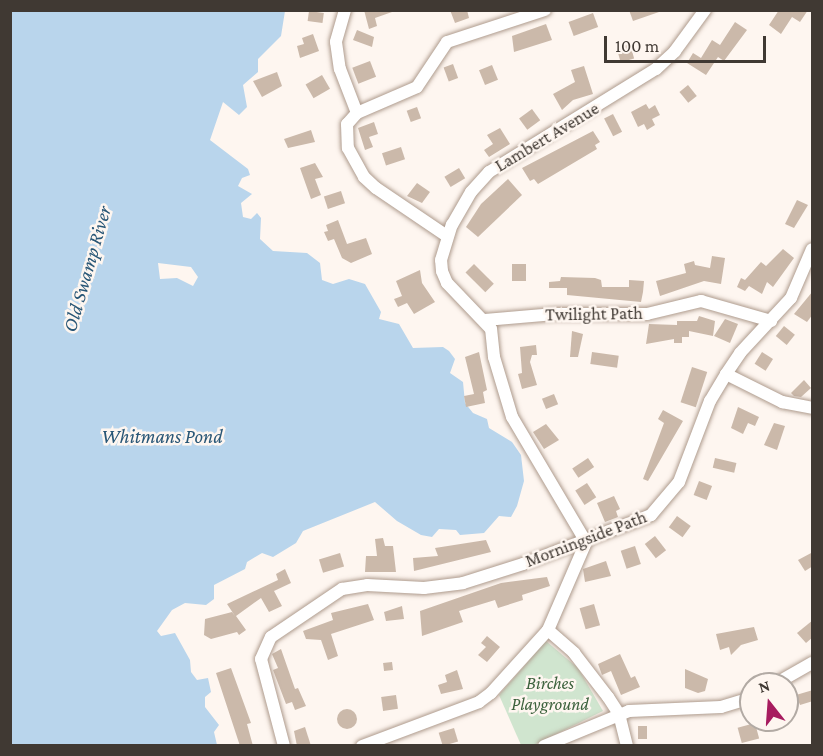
<!DOCTYPE html>
<style>
body{margin:0}
#map{position:relative;width:823px;height:756px;overflow:hidden;background:#fef6f0;font-family:"Crimson Pro",serif}
div>[style]{position:absolute}
.green>*{inset:0;background:#d0e5cf}
.water>*{inset:0;background:#b9d5ec}
.building>*{inset:0;background:#cbb9aa;transform-origin:0 0}
.round{border-radius:50%}
.roads{filter:drop-shadow(0 0 2px #ae9b8d) drop-shadow(0 0 2px #ae9b8d)}
.minor>*{height:12px;margin:-6px;padding:0 6px;transform-origin:6px;border-radius:6px;background:#fff}
span{translate:-50% -50%;white-space:nowrap;text-align:center;line-height:1.15;-webkit-text-stroke:5px #fef6f0;paint-order:stroke}
.street-label{font-size:18px;color:#403933}
.park-label{font-size:18px;color:#3c613c;font-style:italic}
.water-label{font-size:20px;color:#285676;font-style:italic}
.frame{position:absolute;inset:0;border:12px solid #403933;pointer-events:none}
.north{position:absolute;left:739px;top:672px;width:60px;height:60px;box-sizing:border-box;background:#fef6f0;border:2px solid #b2aaa4;border-radius:50%;rotate:343deg;font-size:16px;font-weight:700;line-height:24px;text-align:center;color:#403933}
.north::after{content:'';display:block;margin:auto;width:21px;height:27px;background:#a71c5f;clip-path:polygon(50% 0,100% 100%,50% 72%,0 100%)}
.scale{position:absolute;left:604px;top:36px;width:162px;height:27px;box-sizing:border-box;border:3px solid #403933;border-top:0;padding-left:8px;font-size:18px;line-height:21px;white-space:nowrap;color:#403933;-webkit-text-stroke:4px #fef6f0;paint-order:stroke}
</style>
<div id="map">
<div class="green">
<div style="clip-path:polygon(546px 641px,578px 668px,603px 711px,534px 745px,521px 745px,499px 695px)"></div>
</div>
<div class="water">
<div style="clip-path:polygon(evenodd,10px 11px,285px 11px,281px 36px,258px 59px,258px 72px,243px 85px,247px 107px,239px 115px,223px 102px,210px 140px,248px 169px,250px 175px,242px 178px,238px 186px,252px 194px,241px 203px,243px 217px,251px 219px,257px 213px,261px 218px,260px 239px,273px 251px,307px 253px,320px 263px,322px 280px,333px 284px,349px 279px,365px 284px,381px 312px,379px 319px,399px 324px,413px 348px,443px 347px,449px 351px,455px 359px,450px 373px,463px 382px,465px 403px,473px 413px,487px 419px,489px 428px,512px 442px,521px 455px,524px 481px,517px 506px,511px 517px,499px 516px,484px 533px,460px 535px,456px 530px,439px 529px,432px 537px,421px 535px,397px 521px,375px 502px,303px 531px,296px 543px,273px 557px,262px 553px,247px 562px,245px 569px,214px 585px,214px 599px,206px 605px,185px 603px,172px 610px,157px 631px,161px 636px,175px 633px,190px 660px,191px 672px,197px 680px,208px 678px,211px 692px,205px 697px,205px 707px,219px 725px,214px 732px,217px 745px,11px 745px,10px 11px,158px 263px,191px 267px,198px 277px,193px 286px,177px 278px,160px 279px,158px 263px)"></div>
</div>
<div class="building">
<div style="clip-path:polygon(364px 10px,392px 10px,392px 12px,375px 18px,377px 26px,369px 29px)"></div>
<div style="clip-path:polygon(450px 10px,467px 10px,469px 18px,455px 23px)"></div>
<div style="clip-path:polygon(629px 10px,659px 10px,659px 12px,633px 21px)"></div>
<div style="clip-path:polygon(779px 10px,808px 10px,800px 22px,792px 17px,781px 34px,769px 25px)"></div>
<div style="left:309px;top:11px;width:15px;height:10px;rotate:8deg"></div>
<div style="left:593px;top:13px;width:15px;height:26px;rotate:70deg"></div>
<div style="clip-path:polygon(735px 22px,747px 30px,724px 61px,718px 57px,706px 75px,687px 63px,693px 53px,701px 58px,712px 40px,720px 45px)"></div>
<div style="clip-path:polygon(546px 24px,552px 40px,514px 52px,512px 36px)"></div>
<div style="clip-path:polygon(357px 30px,374px 37px,372px 47px,353px 40px)"></div>
<div style="clip-path:polygon(313px 34px,319px 51px,300px 58px,297px 46px,304px 44px,302px 38px)"></div>
<div style="left:630px;top:44px;width:15px;height:14px;rotate:74deg"></div>
<div style="left:370px;top:61px;width:17px;height:19px;rotate:69deg"></div>
<div style="left:453px;top:64px;width:15px;height:10px;rotate:70deg"></div>
<div style="left:492px;top:65px;width:16px;height:14px;rotate:68deg"></div>
<div style="clip-path:polygon(584px 66px,593px 94px,573px 100px,562px 110px,553px 94px,575px 82px,571px 70px)"></div>
<div style="clip-path:polygon(277px 72px,282px 86px,262px 97px,253px 81px)"></div>
<div style="left:322px;top:75px;width:16px;height:19px;rotate:60deg"></div>
<div style="left:688px;top:85px;width:14px;height:11px;rotate:51deg"></div>
<div style="clip-path:polygon(646px 104px,649px 109px,655px 105px,660px 115px,652px 119px,655px 125px,647px 130px,644px 124px,638px 127px,631px 112px)"></div>
<div style="left:417px;top:107px;width:12px;height:11px;rotate:70deg"></div>
<div style="left:532px;top:109px;width:14px;height:16px;rotate:54deg"></div>
<div style="left:613px;top:114px;width:20px;height:10px;rotate:63deg"></div>
<div style="clip-path:polygon(374px 122px,378px 134px,369px 137px,373px 147px,365px 150px,358px 128px)"></div>
<div style="clip-path:polygon(500px 128px,510px 144px,489px 157px,484px 150px,493px 144px,487px 135px)"></div>
<div style="clip-path:polygon(311px 130px,315px 142px,288px 148px,284px 139px)"></div>
<div style="clip-path:polygon(593px 131px,600px 142px,595px 145px,597px 149px,538px 184px,534px 179px,530px 181px,522px 168px)"></div>
<div style="left:401px;top:147px;width:13px;height:20px;rotate:72deg"></div>
<div style="clip-path:polygon(315px 163px,323px 177px,315px 179px,321px 195px,311px 199px,300px 168px)"></div>
<div style="left:459px;top:168px;width:12px;height:17px;rotate:59deg"></div>
<div style="clip-path:polygon(508px 179px,522px 195px,478px 237px,466px 227px,481px 204px)"></div>
<div style="clip-path:polygon(417px 183px,430px 192px,422px 203px,407px 196px)"></div>
<div style="left:341px;top:191px;width:13px;height:18px;rotate:72deg"></div>
<div style="clip-path:polygon(797px 200px,808px 205px,794px 228px,785px 224px)"></div>
<div style="clip-path:polygon(338px 220px,347px 244px,366px 238px,372px 254px,351px 263px,342px 258px,334px 239px,328px 241px,324px 232px,328px 231px,326px 225px)"></div>
<div style="clip-path:polygon(783px 249px,794px 258px,773px 287px,767px 282px,762px 294px,749px 286px,745px 291px,737px 287px,741px 278px,745px 280px,761px 262px,766px 266px)"></div>
<div style="clip-path:polygon(712px 256px,725px 258px,721px 284px,704px 281px,660px 296px,656px 281px,686px 273px,684px 264px,694px 261px,695px 265px,710px 268px)"></div>
<div style="left:474px;top:264px;width:28px;height:12px;rotate:45deg"></div>
<div style="left:512px;top:264px;width:14px;height:17px"></div>
<div style="clip-path:polygon(420px 270px,422px 283px,435px 302px,414px 314px,407px 303px,398px 307px,394px 299px,402px 296px,396px 281px)"></div>
<div style="clip-path:polygon(561px 277px,595px 278px,601px 280px,602px 287px,629px 287px,629px 280px,644px 281px,643px 292px,641px 302px,567px 295px,567px 288px,549px 288px,549px 282px,560px 281px)"></div>
<div style="clip-path:polygon(813px 291px,813px 314px,807px 322px,794px 314px)"></div>
<div style="clip-path:polygon(699px 316px,715px 321px,713px 336px,689px 331px,689px 337px,682px 337px,682px 343px,674px 343px,674px 339px,646px 344px,649px 324px,677px 325px,677px 321px,697px 321px)"></div>
<div style="clip-path:polygon(725px 319px,738px 324px,730px 343px,714px 336px)"></div>
<div style="left:784px;top:326px;width:14px;height:13px;rotate:39deg"></div>
<div style="clip-path:polygon(572px 331px,583px 334px,578px 357px,570px 357px)"></div>
<div style="clip-path:polygon(536px 345px,537px 355px,532px 355px,530px 362px,537px 385px,522px 389px,518px 374px,522px 373px,520px 347px)"></div>
<div style="clip-path:polygon(479px 352px,487px 390px,483px 392px,485px 403px,466px 407px,464px 396px,474px 394px,465px 357px)"></div>
<div style="left:592px;top:352px;width:27px;height:12px;rotate:8deg"></div>
<div style="left:762px;top:352px;width:13px;height:14px;rotate:32deg"></div>
<div style="left:692px;top:367px;width:16px;height:37px;rotate:18deg"></div>
<div style="clip-path:polygon(804px 380px,811px 388px,801px 397px,794px 396px,791px 393px)"></div>
<div style="left:554px;top:394px;width:11px;height:13px;rotate:68deg"></div>
<div style="clip-path:polygon(738px 407px,759px 417px,755px 426px,748px 423px,743px 434px,731px 428px)"></div>
<div style="clip-path:polygon(663px 410px,683px 421px,648px 481px,643px 479px,664px 423px,658px 419px)"></div>
<div style="clip-path:polygon(774px 423px,785px 426px,777px 450px,764px 445px)"></div>
<div style="clip-path:polygon(546px 424px,559px 440px,544px 449px,533px 432px)"></div>
<div style="left:588px;top:458px;width:11px;height:19px;rotate:56deg"></div>
<div style="left:715px;top:458px;width:22px;height:10px;rotate:13deg"></div>
<div style="left:699px;top:481px;width:14px;height:15px;rotate:21deg"></div>
<div style="left:587px;top:483px;width:17px;height:14px;rotate:57deg"></div>
<div style="clip-path:polygon(614px 496px,620px 509px,616px 511px,618px 517px,605px 522px,597px 503px)"></div>
<div style="left:677px;top:516px;width:17px;height:14px;rotate:36deg"></div>
<div style="left:655px;top:536px;width:18px;height:13px;rotate:52deg"></div>
<div style="clip-path:polygon(383px 538px,385px 546px,393px 546px,396px 572px,365px 572px,366px 556px,377px 556px,375px 539px)"></div>
<div style="clip-path:polygon(486px 540px,491px 552px,414px 571px,413px 558px,438px 556px,435px 548px)"></div>
<div style="left:635px;top:546px;width:19px;height:15px;rotate:72deg"></div>
<div style="clip-path:polygon(813px 552px,813px 566px,805px 571px,798px 560px)"></div>
<div style="left:340px;top:553px;width:14px;height:22px;rotate:73deg"></div>
<div style="clip-path:polygon(606px 561px,611px 576px,585px 582px,583px 569px)"></div>
<div style="clip-path:polygon(285px 569px,291px 583px,274px 591px,282px 606px,269px 612px,261px 598px,236px 616px,246px 630px,239px 635px,237px 632px,211px 639px,204px 635px,205px 619px,232px 612px,235px 616px,227px 604px,278px 580px,276px 574px)"></div>
<div style="clip-path:polygon(547px 577px,550px 586px,522px 595px,523px 600px,498px 608px,495px 600px,459px 611px,463px 622px,422px 636px,420px 611px,501px 583px)"></div>
<div style="clip-path:polygon(368px 604px,374px 620px,331px 634px,338px 656px,328px 660px,321px 640px,306px 639px,303px 631px,333px 620px,331px 613px)"></div>
<div style="left:594px;top:604px;width:22px;height:15px;rotate:74deg"></div>
<div style="clip-path:polygon(402px 606px,404px 619px,386px 621px,384px 612px)"></div>
<div style="clip-path:polygon(813px 620px,813px 637px,806px 643px,797px 633px)"></div>
<div style="clip-path:polygon(754px 627px,758px 640px,741px 645px,731px 655px,729px 647px,720px 650px,716px 634px)"></div>
<div style="clip-path:polygon(487px 636px,500px 647px,487px 662px,478px 655px,486px 647px,481px 643px)"></div>
<div style="clip-path:polygon(281px 649px,295px 689px,298px 688px,306px 706px,295px 710px,292px 702px,286px 704px,273px 670px,278px 668px,272px 654px)"></div>
<div style="clip-path:polygon(620px 654px,631px 678px,635px 676px,640px 687px,621px 695px,611px 671px,602px 675px,598px 664px)"></div>
<div style="left:392px;top:662px;width:8px;height:9px;rotate:83deg"></div>
<div style="clip-path:polygon(231px 668px,251px 723px,247px 724px,253px 746px,240px 746px,216px 673px)"></div>
<div style="clip-path:polygon(685px 669px,708px 679px,705px 691px,698px 693px,685px 688px)"></div>
<div style="clip-path:polygon(457px 670px,463px 689px,441px 694px,438px 685px,447px 682px,445px 675px)"></div>
<div style="clip-path:polygon(813px 690px,813px 701px,800px 705px,796px 695px)"></div>
<div style="left:396px;top:695px;width:14px;height:15px;rotate:82deg"></div>
<div class="round" style="left:337px;top:709px;width:20px;height:20px"></div>
<div style="left:755px;top:723px;width:16px;height:18px;rotate:75deg"></div>
<div style="left:638px;top:726px;width:9px;height:13px"></div>
<div style="clip-path:polygon(305px 727px,311px 746px,297px 746px,294px 731px)"></div>
<div style="left:454px;top:728px;width:14px;height:16px;rotate:73deg"></div>
</div>
<div class="roads">
<div class="minor">
<div style="left:345px;top:10px;width:33px;rotate:106deg"></div>
<div style="left:336px;top:42px;width:27px;rotate:82deg"></div>
<div style="left:340px;top:69px;width:47px;rotate:68.9deg"></div>
<div style="left:357px;top:113px;width:15px;rotate:132deg"></div>
<div style="left:347px;top:124px;width:24px;rotate:88deg"></div>
<div style="left:348px;top:148px;width:33px;rotate:61deg"></div>
<div style="left:364px;top:177px;width:16px;rotate:43deg"></div>
<div style="left:376px;top:188px;width:86px;rotate:34.1deg"></div>
<div style="left:357px;top:113px;width:65px;rotate:-23.4deg"></div>
<div style="left:417px;top:87px;width:54px;rotate:-56.3deg"></div>
<div style="left:447px;top:42px;width:103px;rotate:-18.1deg"></div>
<div style="left:485px;top:320px;width:70px;rotate:-4.9deg"></div>
<div style="left:555px;top:314px;width:92px"></div>
<div style="left:647px;top:314px;width:56px;rotate:-13.5deg"></div>
<div style="left:701px;top:301px;width:73px;rotate:15.9deg"></div>
<div style="left:726px;top:374px;width:63px;rotate:26.6deg"></div>
<div style="left:782px;top:402px;width:31px;rotate:11deg"></div>
<div style="left:548px;top:630px;width:35px;rotate:41deg"></div>
<div style="left:574px;top:653px;width:56px;rotate:52.3deg"></div>
<div style="left:608px;top:697px;width:20px;rotate:57deg"></div>
<div style="left:619px;top:714px;width:33px;rotate:76deg"></div>
<div style="left:775px;top:684px;width:43px;rotate:-29.6deg"></div>
<div style="left:284px;top:746px;width:90px;rotate:-104.8deg"></div>
<div style="left:261px;top:659px;width:24px;rotate:-66deg"></div>
<div style="left:271px;top:637px;width:86px;rotate:-34.1deg"></div>
<div style="left:342px;top:589px;width:25px;rotate:-9deg"></div>
<div style="left:367px;top:585px;width:57px;rotate:3deg"></div>
<div style="left:424px;top:588px;width:39px;rotate:-7deg"></div>
<div style="left:463px;top:583px;width:63px;rotate:-17.6deg"></div>
<div style="left:523px;top:564px;width:137px;rotate:-20.9deg"></div>
<div style="left:651px;top:515px;width:43px;rotate:-49.7deg"></div>
<div style="left:679px;top:482px;width:87px;rotate:-69.1deg"></div>
<div style="left:710px;top:401px;width:31px;rotate:-59deg"></div>
<div style="left:726px;top:374px;width:25px;rotate:-56deg"></div>
<div style="left:740px;top:353px;width:75px;rotate:-47.2deg"></div>
<div style="left:791px;top:298px;width:53px;rotate:-66.8deg"></div>
<div style="left:362px;top:746px;width:125px;rotate:-20.6deg"></div>
<div style="left:479px;top:702px;width:15px;rotate:-37deg"></div>
<div style="left:491px;top:693px;width:85px;rotate:-47.9deg"></div>
<div style="left:548px;top:630px;width:96px;rotate:-66.6deg"></div>
<div style="left:586px;top:542px;width:145px;rotate:-120.6deg"></div>
<div style="left:512px;top:417px;width:63px;rotate:-106.7deg"></div>
<div style="left:494px;top:357px;width:28px;rotate:-96deg"></div>
<div style="left:491px;top:329px;width:64px;rotate:-133.7deg"></div>
<div style="left:447px;top:283px;width:13px;rotate:-113deg"></div>
<div style="left:442px;top:271px;width:11px;rotate:-95deg"></div>
<div style="left:441px;top:260px;width:37px;rotate:-73deg"></div>
<div style="left:452px;top:225px;width:38px;rotate:-60deg"></div>
<div style="left:471px;top:192px;width:27px;rotate:-48deg"></div>
<div style="left:489px;top:172px;width:196px;rotate:-31.7deg"></div>
<div style="left:656px;top:69px;width:26px;rotate:-43deg"></div>
<div style="left:675px;top:51px;width:51px;rotate:-53.8deg"></div>
<div style="left:544px;top:746px;width:92px;rotate:-22.4deg"></div>
<div style="left:629px;top:711px;width:92px;rotate:-2.5deg"></div>
<div style="left:721px;top:707px;width:31px;rotate:-17deg"></div>
</div>
</div>
<div class="street-label">
<span style="left:547px;top:137px;rotate:-31deg">Lambert Avenue</span>
<span style="left:594px;top:314px;rotate:-1deg">Twilight Path</span>
<span style="left:586px;top:539px;rotate:-21deg">Morningside Path</span>
</div>
<div class="park-label">
<span style="left:550px;top:694px">Birches<br>Playground</span>
</div>
<div class="water-label">
<span style="left:87px;top:269px;rotate:-74deg">Old Swamp River</span>
<span style="left:162px;top:436px">Whitmans Pond</span>
</div>
<div class="frame"></div>
<div class="north">N</div>
<div class="scale">100 m</div>
</div>
